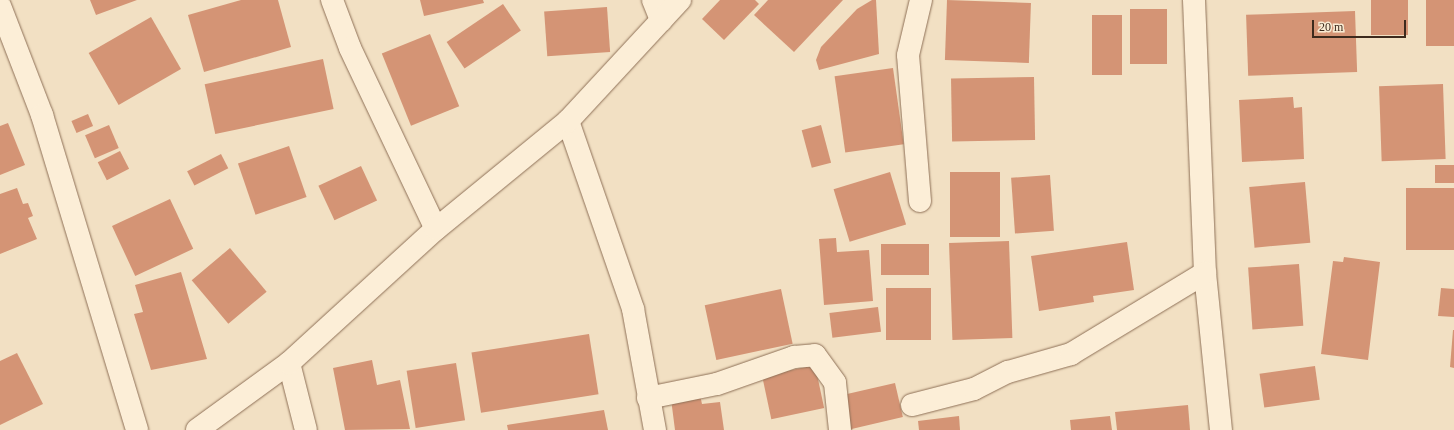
<!DOCTYPE html>
<style>
body{margin:0}
#map{position:relative;width:1454px;height:430px;overflow:hidden;background:#f2e0c3;font-family:Georgia,serif}
div>[style]{position:absolute}
.building>*{inset:0;background:#d49475;transform-origin:0 0}
.roads{filter:drop-shadow(0 0 1px #8e7057) drop-shadow(0 0 1px #8e7057)}
.street>*{height:22px;margin:-11px;padding:0 11px;transform-origin:11px;border-radius:11px;background:#fceed7}
span{translate:-50% -50%;white-space:nowrap;text-align:center;line-height:1.15;-webkit-text-stroke:4px #f9ebd3;paint-order:stroke}
.scale{position:absolute;left:1312px;top:20px;width:94px;height:18px;box-sizing:border-box;border:2px solid #3d2a1d;border-top:0;padding-left:5px;font-size:12px;line-height:14px;white-space:nowrap;color:#3d2a1d;-webkit-text-stroke:3px #f9ebd3;paint-order:stroke}
</style>
<div id="map">
<div class="building">
<div style="clip-path:polygon(90px 0,137px 0,96px 15px)"></div>
<div style="clip-path:polygon(241px 0,278px 0,291px 47px,204px 72px,188px 15px)"></div>
<div style="clip-path:polygon(420px 0,483px 0,484px 3px,424px 16px)"></div>
<div style="clip-path:polygon(720px 0,755px 0,759px 4px,724px 40px,702px 19px)"></div>
<div style="clip-path:polygon(768px 0,843px 0,794px 52px,754px 15px)"></div>
<div style="clip-path:polygon(872px 0,876px 0,879px 54px,819px 70px,816px 60px,821px 47px,857px 9px)"></div>
<div style="left:947px;top:0;width:84px;height:60px;rotate:2deg"></div>
<div style="left:1371px;top:0;width:37px;height:35px"></div>
<div style="left:1426px;top:0;width:28px;height:46px"></div>
<div style="left:503px;top:4px;width:32px;height:68px;rotate:56deg"></div>
<div style="left:607px;top:7px;width:45px;height:63px;rotate:86deg"></div>
<div style="left:1130px;top:9px;width:37px;height:55px"></div>
<div style="left:1355px;top:11px;width:61px;height:109px;rotate:88deg"></div>
<div style="left:1092px;top:15px;width:30px;height:60px"></div>
<div style="left:151px;top:17px;width:60px;height:72px;rotate:60deg"></div>
<div style="left:430px;top:34px;width:78px;height:52px;rotate:68deg"></div>
<div style="left:323px;top:59px;width:51px;height:121px;rotate:78deg"></div>
<div style="left:893px;top:68px;width:77px;height:59px;rotate:82deg"></div>
<div style="left:1034px;top:77px;width:63px;height:83px;rotate:89deg"></div>
<div style="left:1443px;top:84px;width:75px;height:64px;rotate:88deg"></div>
<div style="clip-path:polygon(1293px 97px,1294px 108px,1302px 107px,1304px 159px,1242px 162px,1239px 100px)"></div>
<div style="left:88px;top:114px;width:13px;height:18px;rotate:67deg"></div>
<div style="clip-path:polygon(8px 123px,25px 165px,0 175px,0 126px)"></div>
<div style="left:109px;top:125px;width:25px;height:26px;rotate:67deg"></div>
<div style="left:821px;top:125px;width:39px;height:20px;rotate:75deg"></div>
<div style="left:289px;top:146px;width:54px;height:54px;rotate:71deg"></div>
<div style="left:120px;top:151px;width:20px;height:25px;rotate:63deg"></div>
<div style="left:221px;top:154px;width:16px;height:38px;rotate:63deg"></div>
<div style="left:1454px;top:165px;width:18px;height:19px;rotate:90deg"></div>
<div style="left:361px;top:166px;width:38px;height:47px;rotate:65deg"></div>
<div style="left:890px;top:172px;width:55px;height:59px;rotate:73deg"></div>
<div style="left:950px;top:172px;width:50px;height:65px"></div>
<div style="left:1050px;top:175px;width:56px;height:39px;rotate:86deg"></div>
<div style="left:1305px;top:182px;width:61px;height:56px;rotate:85deg"></div>
<div style="clip-path:polygon(17px 188px,23px 204px,28px 203px,33px 216px,28px 218px,37px 239px,0 254px,0 194px)"></div>
<div style="left:1454px;top:188px;width:62px;height:48px;rotate:90deg"></div>
<div style="left:170px;top:199px;width:55px;height:64px;rotate:65deg"></div>
<div style="clip-path:polygon(836px 238px,837px 252px,869px 250px,873px 301px,824px 305px,819px 239px)"></div>
<div style="left:1009px;top:241px;width:97px;height:60px;rotate:88deg"></div>
<div style="clip-path:polygon(1127px 242px,1134px 290px,1093px 296px,1094px 302px,1039px 311px,1031px 256px)"></div>
<div style="left:881px;top:244px;width:48px;height:31px"></div>
<div style="left:230px;top:248px;width:57px;height:50px;rotate:50deg"></div>
<div style="clip-path:polygon(1344px 257px,1380px 262px,1368px 360px,1321px 354px,1333px 261px,1343px 262px)"></div>
<div style="left:1299px;top:264px;width:62px;height:51px;rotate:86deg"></div>
<div style="clip-path:polygon(181px 272px,207px 359px,151px 370px,134px 314px,143px 312px,135px 285px)"></div>
<div style="left:931px;top:288px;width:52px;height:45px;rotate:90deg"></div>
<div style="clip-path:polygon(1441px 288px,1454px 289px,1454px 317px,1438px 316px)"></div>
<div style="left:781px;top:289px;width:56px;height:78px;rotate:78deg"></div>
<div style="left:878px;top:307px;width:25px;height:49px;rotate:83deg"></div>
<div style="clip-path:polygon(1453px 330px,1454px 330px,1454px 368px,1450px 367px)"></div>
<div style="left:589px;top:334px;width:61px;height:119px;rotate:81deg"></div>
<div style="clip-path:polygon(17px 353px,43px 404px,0 425px,0 361px)"></div>
<div style="clip-path:polygon(372px 360px,377px 385px,400px 380px,410px 429px,345px 430px,333px 368px)"></div>
<div style="left:456px;top:363px;width:58px;height:50px;rotate:81deg"></div>
<div style="left:815px;top:365px;width:44px;height:54px;rotate:78deg"></div>
<div style="left:1315px;top:366px;width:34px;height:56px;rotate:82deg"></div>
<div style="left:895px;top:383px;width:35px;height:57px;rotate:77deg"></div>
<div style="clip-path:polygon(700px 395px,702px 404px,720px 402px,724px 430px,675px 430px,671px 399px)"></div>
<div style="clip-path:polygon(1188px 405px,1190px 430px,1117px 430px,1115px 412px)"></div>
<div style="clip-path:polygon(604px 410px,608px 430px,508px 430px,507px 425px)"></div>
<div style="clip-path:polygon(959px 416px,960px 430px,919px 430px,918px 421px)"></div>
<div style="clip-path:polygon(1110px 416px,1112px 430px,1071px 430px,1070px 420px)"></div>
</div>
<div class="roads">
<div class="street">
<div style="left:332px;top:0;width:51px;rotate:69.4deg"></div>
<div style="left:350px;top:48px;width:200px;rotate:64.6deg"></div>
<div style="left:653px;top:0;width:22px;rotate:68deg"></div>
<div style="left:1194px;top:0;width:273px;rotate:87.7deg"></div>
<div style="left:1205px;top:273px;width:158px;rotate:84.2deg"></div>
<div style="left:0;top:6px;width:117px;rotate:68.9deg"></div>
<div style="left:42px;top:115px;width:329px;rotate:73.2deg"></div>
<div style="left:568px;top:121px;width:199px;rotate:70.9deg"></div>
<div style="left:633px;top:309px;width:123px;rotate:79.7deg"></div>
<div style="left:920px;top:201px;width:146px;rotate:-94.7deg"></div>
<div style="left:908px;top:55px;width:57px;rotate:-76.7deg"></div>
<div style="left:289px;top:363px;width:69px;rotate:75.8deg"></div>
<div style="left:648px;top:398px;width:70px;rotate:-11.5deg"></div>
<div style="left:717px;top:384px;width:82px;rotate:-19.3deg"></div>
<div style="left:794px;top:357px;width:21px;rotate:-5deg"></div>
<div style="left:815px;top:355px;width:34px;rotate:54deg"></div>
<div style="left:835px;top:383px;width:47px;rotate:83.9deg"></div>
<div style="left:912px;top:405px;width:64px;rotate:-14.5deg"></div>
<div style="left:974px;top:389px;width:38px;rotate:-27deg"></div>
<div style="left:1008px;top:372px;width:66px;rotate:-15.9deg"></div>
<div style="left:1071px;top:354px;width:157px;rotate:-31.2deg"></div>
<div style="left:197px;top:430px;width:114px;rotate:-36.1deg"></div>
<div style="left:289px;top:363px;width:199px;rotate:-42.4deg"></div>
<div style="left:436px;top:229px;width:171px;rotate:-39.3deg"></div>
<div style="left:568px;top:121px;width:165px;rotate:-47.2deg"></div>
</div>
</div>
<div class="scale">20 m</div>
</div>
